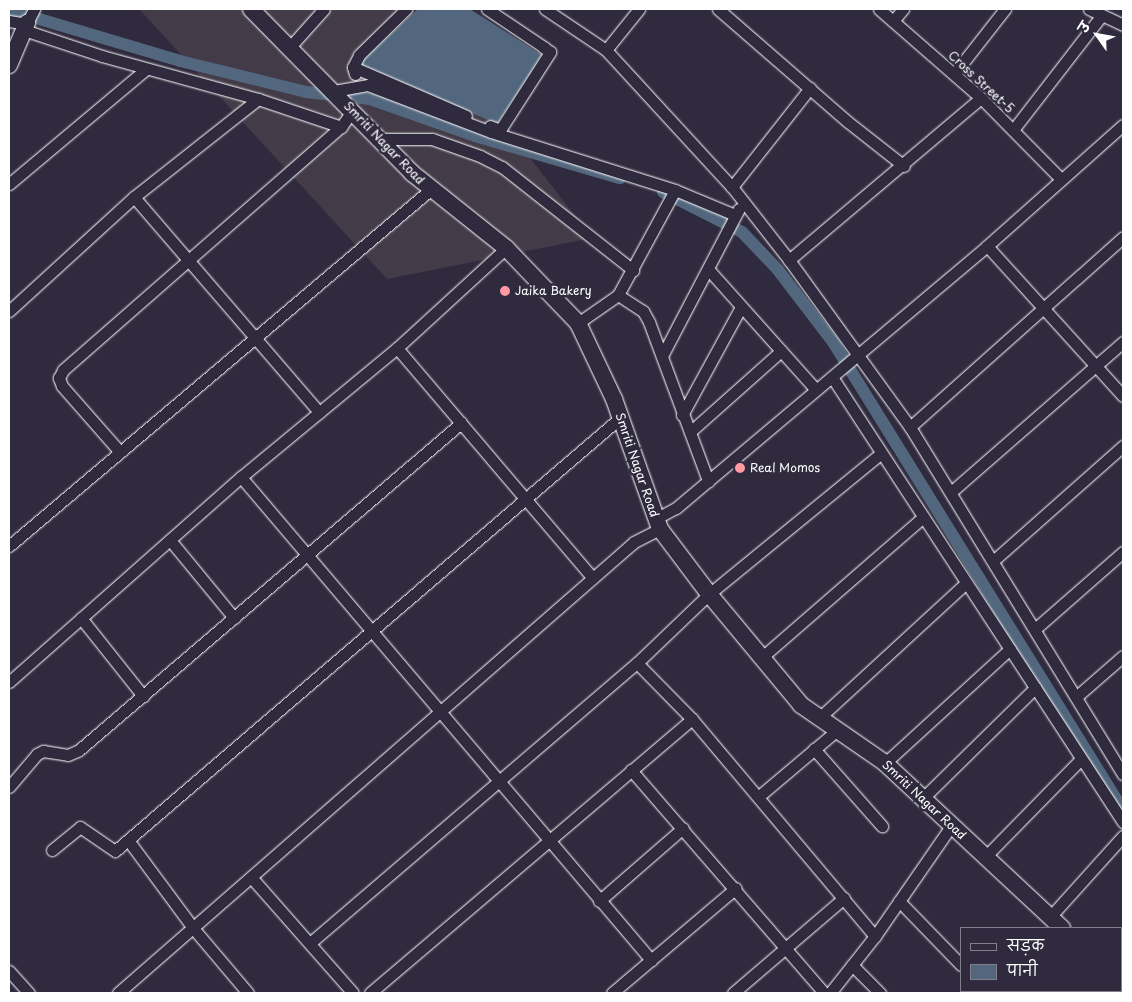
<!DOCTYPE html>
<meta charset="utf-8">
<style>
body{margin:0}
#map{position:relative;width:1132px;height:1002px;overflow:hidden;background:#2f2a3d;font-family:"Playpen Sans","Playpen Sans Deva",sans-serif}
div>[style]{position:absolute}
.built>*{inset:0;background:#433b48}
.water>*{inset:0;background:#52677d}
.canal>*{height:12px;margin:-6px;padding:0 6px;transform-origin:6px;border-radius:6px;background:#52677d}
.roads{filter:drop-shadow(0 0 1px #fff) drop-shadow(0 0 1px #fff)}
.street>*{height:11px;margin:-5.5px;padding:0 5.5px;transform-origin:5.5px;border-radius:5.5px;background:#2f2a3d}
.secondary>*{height:16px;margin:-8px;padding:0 8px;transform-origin:8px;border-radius:8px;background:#2f2a3d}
.dots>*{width:14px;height:14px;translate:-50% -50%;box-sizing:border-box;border:2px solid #2f2a3d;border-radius:50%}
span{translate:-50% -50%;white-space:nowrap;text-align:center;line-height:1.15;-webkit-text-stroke:5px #2f2a3d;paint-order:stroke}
.street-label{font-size:12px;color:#fff}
.poi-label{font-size:12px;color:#fff}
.left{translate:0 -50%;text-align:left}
.frame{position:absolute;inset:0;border:10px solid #fff;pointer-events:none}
.legend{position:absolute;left:960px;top:927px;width:162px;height:65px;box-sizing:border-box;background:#2f2a3d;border:1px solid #827f8b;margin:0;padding:6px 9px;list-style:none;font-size:15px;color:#fff}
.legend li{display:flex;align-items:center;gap:10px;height:25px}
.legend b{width:25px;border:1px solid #827f8b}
.north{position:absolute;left:1072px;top:10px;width:50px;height:50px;-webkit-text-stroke:4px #2f2a3d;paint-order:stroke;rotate:302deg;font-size:14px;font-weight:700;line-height:20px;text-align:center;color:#fff}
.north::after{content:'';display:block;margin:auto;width:18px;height:22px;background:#fff;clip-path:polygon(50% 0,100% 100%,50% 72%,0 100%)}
</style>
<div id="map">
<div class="built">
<div style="clip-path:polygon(139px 9px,415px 9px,592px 238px,387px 279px)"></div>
</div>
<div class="water">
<div style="clip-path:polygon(418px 9px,470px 9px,542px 55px,497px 124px,362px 66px,364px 59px)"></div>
</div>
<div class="canal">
<div style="left:9px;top:10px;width:178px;rotate:16.6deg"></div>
<div style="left:180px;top:61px;width:130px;rotate:13.8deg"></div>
<div style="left:306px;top:92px;width:64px;rotate:6.2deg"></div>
<div style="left:370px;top:99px;width:111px;rotate:19.4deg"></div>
<div style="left:475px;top:136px;width:151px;rotate:16.2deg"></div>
<div style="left:663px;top:192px;width:89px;rotate:26.9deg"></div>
<div style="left:742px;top:232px;width:52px;rotate:46.5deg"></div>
<div style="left:778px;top:270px;width:91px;rotate:52.6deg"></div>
<div style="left:833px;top:342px;width:551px;rotate:58.22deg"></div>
</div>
<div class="roads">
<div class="street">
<div style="left:487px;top:9px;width:70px;rotate:33.9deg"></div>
<div style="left:545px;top:9px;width:73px;rotate:33.9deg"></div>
<div style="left:606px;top:50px;width:186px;rotate:47.4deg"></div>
<div style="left:732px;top:187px;width:93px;rotate:52deg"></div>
<div style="left:789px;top:260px;width:206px;rotate:54.1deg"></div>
<div style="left:910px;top:427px;width:407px;rotate:58.5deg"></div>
<div style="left:718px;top:9px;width:172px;rotate:41deg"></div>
<div style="left:848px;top:122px;width:71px;rotate:38.2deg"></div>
<div style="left:879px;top:9px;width:135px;rotate:41.1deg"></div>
<div style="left:981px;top:98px;width:114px;rotate:45.4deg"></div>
<div style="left:1089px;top:9px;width:38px;rotate:25deg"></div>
<div style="left:9px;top:21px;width:18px;rotate:9deg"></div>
<div style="left:893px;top:21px;width:16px;rotate:-50deg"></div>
<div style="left:27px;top:23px;width:16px;rotate:-63deg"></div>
<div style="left:24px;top:30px;width:82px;rotate:18.4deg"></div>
<div style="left:102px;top:56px;width:162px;rotate:15.4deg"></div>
<div style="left:258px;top:99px;width:88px;rotate:18.6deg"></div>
<div style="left:289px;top:48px;width:52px;rotate:-48.1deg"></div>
<div style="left:606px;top:50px;width:53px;rotate:-51.2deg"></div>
<div style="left:353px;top:67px;width:123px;rotate:23.4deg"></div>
<div style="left:355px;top:74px;width:7px;rotate:-106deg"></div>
<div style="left:353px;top:67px;width:13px;rotate:-63deg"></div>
<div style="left:359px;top:55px;width:66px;rotate:-44.4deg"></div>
<div style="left:954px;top:74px;width:83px;rotate:-51.9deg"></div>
<div style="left:334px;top:91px;width:35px;rotate:-10deg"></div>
<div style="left:368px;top:85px;width:132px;rotate:20.9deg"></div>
<div style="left:491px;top:132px;width:193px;rotate:17.5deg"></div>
<div style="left:675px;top:190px;width:65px;rotate:22.6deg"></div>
<div style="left:490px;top:126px;width:11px;rotate:22deg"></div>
<div style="left:500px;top:130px;width:93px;rotate:-57.3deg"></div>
<div style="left:550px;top:52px;width:9px;rotate:-144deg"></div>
<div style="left:1013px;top:130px;width:145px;rotate:-52.3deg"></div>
<div style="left:381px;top:139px;width:51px"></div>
<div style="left:432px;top:139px;width:51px;rotate:19.5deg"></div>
<div style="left:480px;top:156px;width:25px;rotate:27deg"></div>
<div style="left:502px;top:167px;width:167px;rotate:38.2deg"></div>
<div style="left:9px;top:184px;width:179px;rotate:-40deg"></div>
<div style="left:732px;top:187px;width:126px;rotate:-51.8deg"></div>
<div style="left:134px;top:197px;width:284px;rotate:49.3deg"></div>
<div style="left:987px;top:246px;width:202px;rotate:47.8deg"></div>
<div style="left:789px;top:260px;width:251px;rotate:-40.2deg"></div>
<div style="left:708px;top:269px;width:162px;rotate:48.2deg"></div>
<div style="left:618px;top:295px;width:30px;rotate:33deg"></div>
<div style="left:643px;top:311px;width:13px;rotate:61deg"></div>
<div style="left:649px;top:322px;width:170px;rotate:69.6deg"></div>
<div style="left:9px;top:311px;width:169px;rotate:-42.4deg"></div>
<div style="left:134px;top:197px;width:158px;rotate:-38.3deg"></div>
<div style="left:578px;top:323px;width:49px;rotate:-35deg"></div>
<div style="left:618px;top:295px;width:119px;rotate:-61.5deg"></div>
<div style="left:397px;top:348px;width:302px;rotate:49.6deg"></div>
<div style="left:662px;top:356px;width:166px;rotate:-62.4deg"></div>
<div style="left:832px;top:377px;width:532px;rotate:56.82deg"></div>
<div style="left:682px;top:415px;width:123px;rotate:-61.4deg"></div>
<div style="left:910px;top:427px;width:285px;rotate:-41.7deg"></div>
<div style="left:690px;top:432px;width:122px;rotate:-41.7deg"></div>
<div style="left:120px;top:452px;width:88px;rotate:-131.3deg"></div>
<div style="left:62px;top:386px;width:9px;rotate:-111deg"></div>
<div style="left:59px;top:378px;width:9px;rotate:-63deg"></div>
<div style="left:63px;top:370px;width:369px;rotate:-41.2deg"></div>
<div style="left:341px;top:127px;width:19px;rotate:-55deg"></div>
<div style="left:241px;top:477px;width:634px;rotate:49.67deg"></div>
<div style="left:951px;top:492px;width:228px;rotate:-41.1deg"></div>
<div style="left:655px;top:519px;width:24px;rotate:-28deg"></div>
<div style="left:676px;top:508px;width:42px;rotate:-40.2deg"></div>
<div style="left:708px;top:481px;width:365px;rotate:-40.1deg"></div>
<div style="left:987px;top:246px;width:182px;rotate:-41.7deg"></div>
<div style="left:170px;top:540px;width:101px;rotate:50.6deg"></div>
<div style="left:9px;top:546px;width:551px;rotate:-40.22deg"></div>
<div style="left:993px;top:561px;width:174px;rotate:-41.5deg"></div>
<div style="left:81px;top:618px;width:100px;rotate:51.5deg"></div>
<div style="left:1035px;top:629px;width:117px;rotate:-41.2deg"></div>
<div style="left:761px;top:658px;width:215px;rotate:-41deg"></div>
<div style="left:637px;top:663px;width:78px;rotate:45.5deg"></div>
<div style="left:692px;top:719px;width:284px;rotate:49.9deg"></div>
<div style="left:9px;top:682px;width:310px;rotate:-41.5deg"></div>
<div style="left:241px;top:477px;width:202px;rotate:-39.6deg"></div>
<div style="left:397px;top:348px;width:148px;rotate:-42.5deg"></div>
<div style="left:1076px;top:697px;width:62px;rotate:-41.1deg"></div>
<div style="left:818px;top:719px;width:201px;rotate:-42.6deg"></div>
<div style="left:814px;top:749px;width:103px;rotate:48.6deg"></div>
<div style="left:885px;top:763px;width:169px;rotate:-42.4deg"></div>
<div style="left:631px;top:770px;width:295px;rotate:49.1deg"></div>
<div style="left:9px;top:787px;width:43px;rotate:-49.7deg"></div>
<div style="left:37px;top:754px;width:7px;rotate:-27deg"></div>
<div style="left:43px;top:751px;width:25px;rotate:9deg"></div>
<div style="left:68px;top:755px;width:12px;rotate:-24deg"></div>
<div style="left:79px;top:750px;width:503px;rotate:-40.56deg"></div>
<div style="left:758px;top:797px;width:102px;rotate:-40.2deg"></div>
<div style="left:924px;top:797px;width:156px;rotate:-44.5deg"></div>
<div style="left:128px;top:840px;width:109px;rotate:53.5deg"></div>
<div style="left:193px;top:928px;width:85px;rotate:49.8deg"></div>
<div style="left:52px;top:850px;width:36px;rotate:-39deg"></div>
<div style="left:80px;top:827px;width:42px;rotate:34.4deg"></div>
<div style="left:115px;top:851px;width:667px;rotate:-40.62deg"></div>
<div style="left:985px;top:857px;width:137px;rotate:-45.6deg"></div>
<div style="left:251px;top:877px;width:154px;rotate:48.7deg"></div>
<div style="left:599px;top:901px;width:111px;rotate:-41deg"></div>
<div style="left:899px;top:901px;width:89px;rotate:45.9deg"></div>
<div style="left:1050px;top:917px;width:109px;rotate:-48deg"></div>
<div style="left:310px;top:943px;width:430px;rotate:-40.6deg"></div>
<div style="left:637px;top:663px;width:100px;rotate:-43.8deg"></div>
<div style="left:709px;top:594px;width:222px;rotate:-39.3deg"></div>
<div style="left:852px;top:965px;width:40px;rotate:45deg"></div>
<div style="left:9px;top:971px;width:30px;rotate:48deg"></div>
<div style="left:1121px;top:972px;width:4px;rotate:-63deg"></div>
<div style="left:986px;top:991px;width:4px;rotate:34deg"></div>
<div style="left:118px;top:993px;width:685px;rotate:-41.15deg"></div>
<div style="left:634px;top:542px;width:29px;rotate:-27deg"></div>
<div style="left:370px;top:993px;width:423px;rotate:-40.4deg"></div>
<div style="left:612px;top:993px;width:162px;rotate:-40.3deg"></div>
<div style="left:733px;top:993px;width:146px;rotate:-40.6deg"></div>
<div style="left:830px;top:993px;width:73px;rotate:-51.7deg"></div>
<div style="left:875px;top:936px;width:135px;rotate:-55.3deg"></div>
<div style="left:1106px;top:993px;width:3px;rotate:-45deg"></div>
</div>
<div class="secondary">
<div style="left:251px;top:9px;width:230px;rotate:45.5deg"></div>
<div style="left:412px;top:173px;width:120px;rotate:38.6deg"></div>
<div style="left:506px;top:248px;width:104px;rotate:46.2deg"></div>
<div style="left:578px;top:323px;width:84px;rotate:64.7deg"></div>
<div style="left:614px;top:399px;width:138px;rotate:70.5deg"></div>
<div style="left:660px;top:529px;width:81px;rotate:53deg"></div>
<div style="left:709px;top:594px;width:144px;rotate:50.3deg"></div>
<div style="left:801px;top:705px;width:102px;rotate:34.6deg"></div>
<div style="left:885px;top:763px;width:242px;rotate:43deg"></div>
<div style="left:9px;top:65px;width:46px;rotate:-66.8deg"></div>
<div style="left:1121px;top:985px;width:3px;rotate:45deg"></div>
</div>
</div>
<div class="dots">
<div style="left:505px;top:291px;background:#ff9aa2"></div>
<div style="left:740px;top:468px;background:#ff9aa2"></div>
</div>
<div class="street-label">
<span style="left:981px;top:82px;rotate:43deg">Cross Street-5</span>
<span style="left:384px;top:143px;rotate:46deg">Smriti Nagar Road</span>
<span style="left:637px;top:465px;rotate:71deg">Smriti Nagar Road</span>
<span style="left:924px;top:800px;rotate:43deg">Smriti Nagar Road</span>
</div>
<div class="poi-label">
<span class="left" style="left:515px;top:291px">Jaika Bakery</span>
<span class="left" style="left:750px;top:468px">Real Momos</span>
</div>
<div class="frame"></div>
<ul class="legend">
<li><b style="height:6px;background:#2f2a3d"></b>सड़क</li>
<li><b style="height:14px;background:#52677d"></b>पानी</li>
</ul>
<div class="north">उ</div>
</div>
